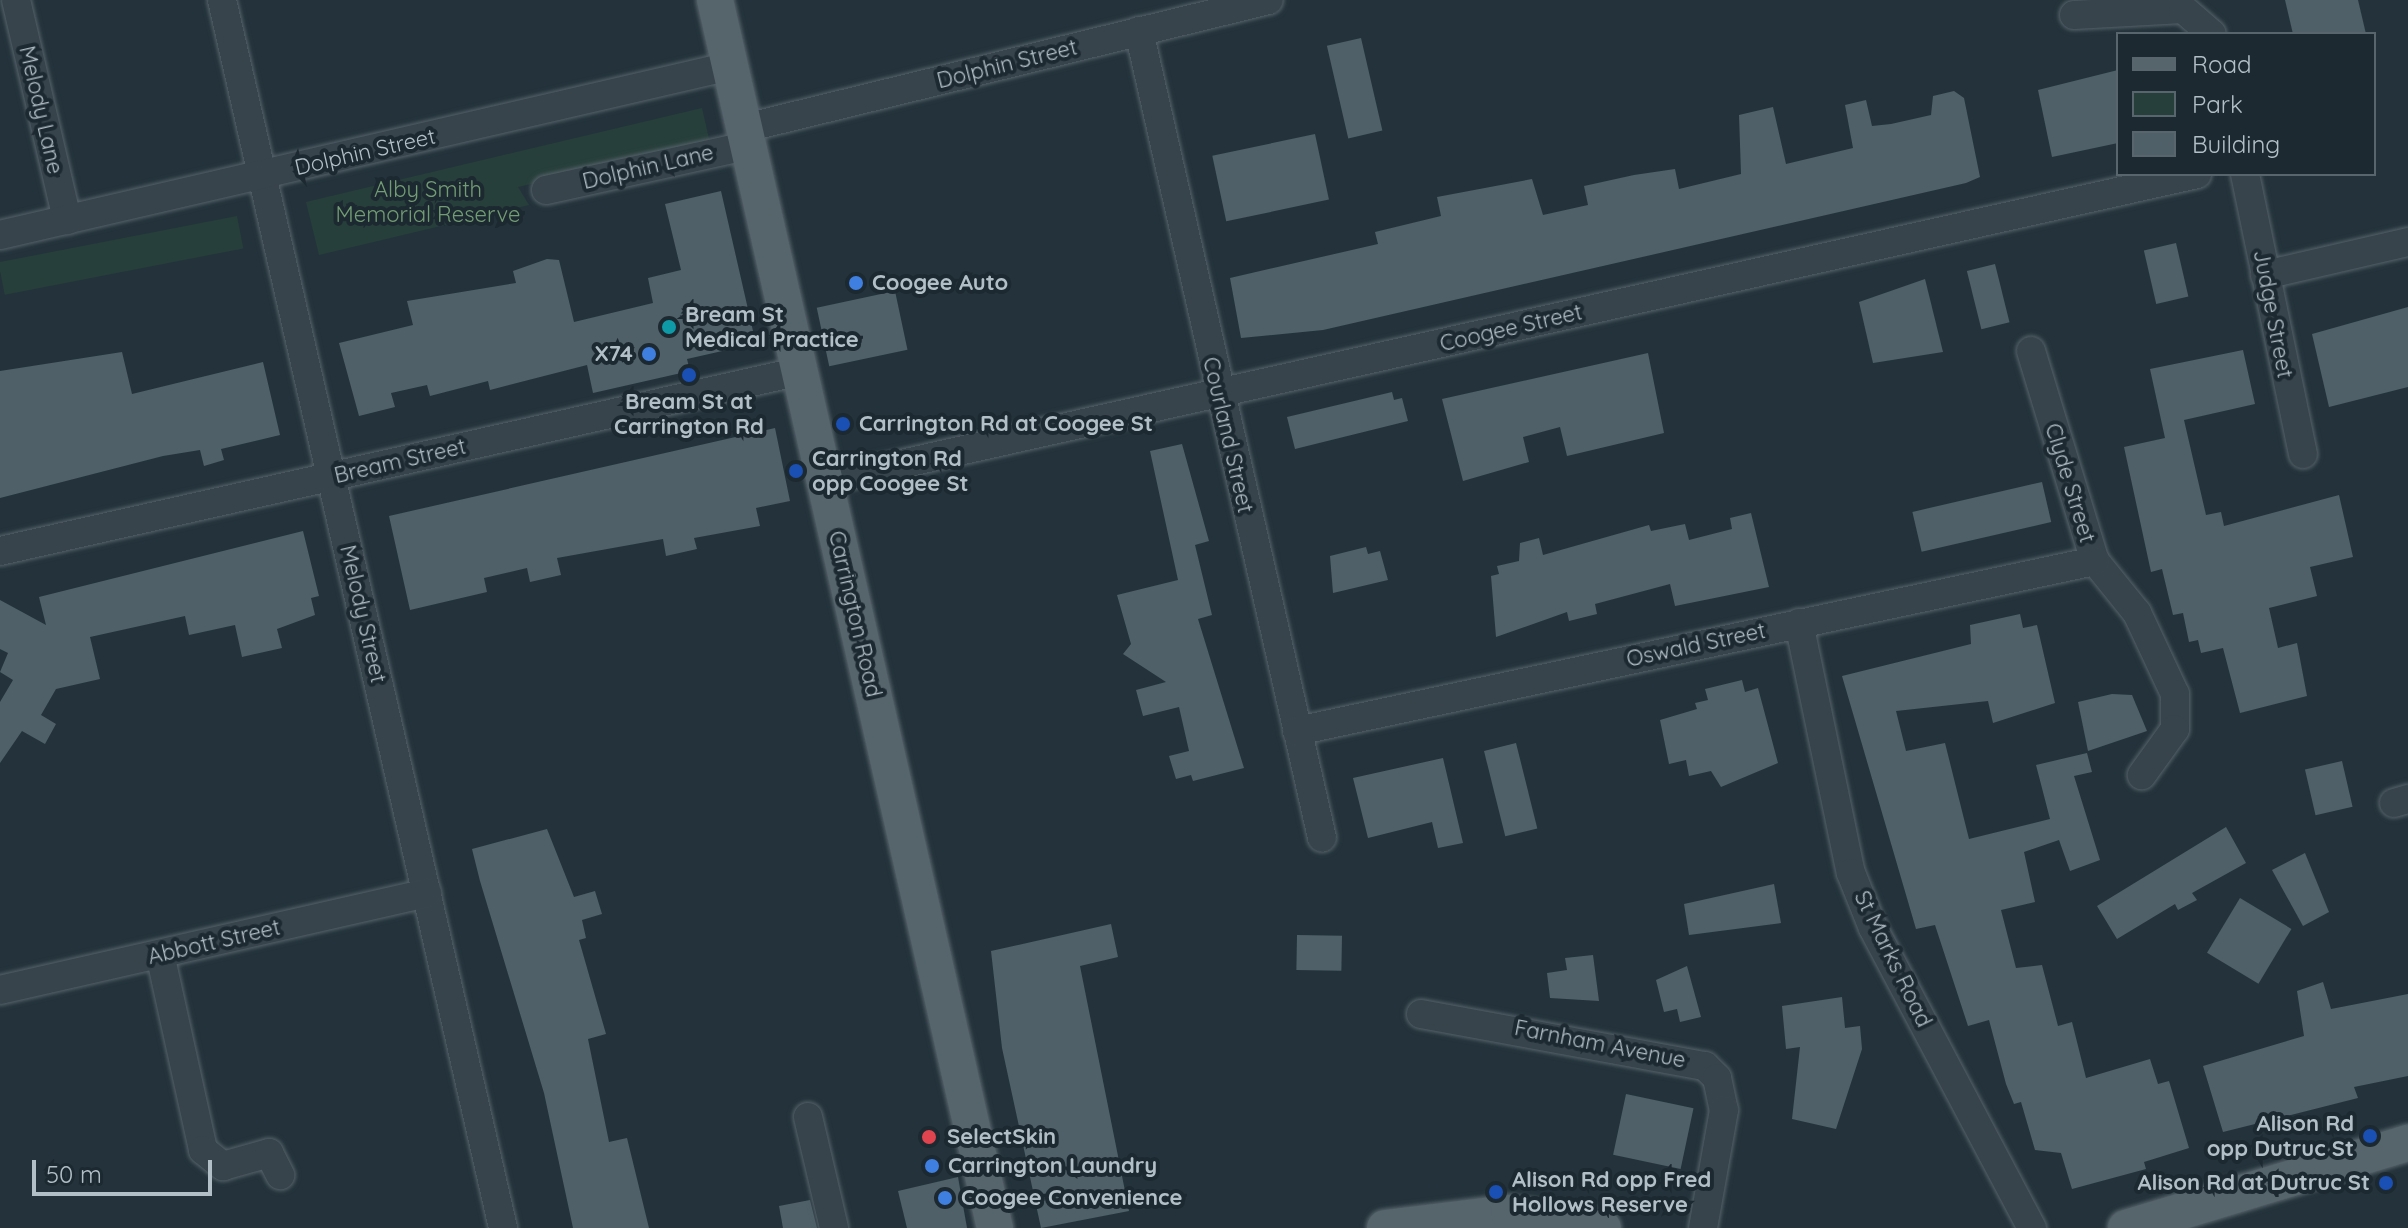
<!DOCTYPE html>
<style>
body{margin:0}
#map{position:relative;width:2408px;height:1228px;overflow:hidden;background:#24333b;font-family:Quicksand,sans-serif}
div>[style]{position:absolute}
.green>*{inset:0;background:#273f3b;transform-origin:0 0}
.building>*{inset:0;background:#4f6069;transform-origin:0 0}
.roads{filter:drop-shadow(0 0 2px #56626a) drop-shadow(0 0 2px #56626a)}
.minor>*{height:28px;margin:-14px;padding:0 14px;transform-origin:14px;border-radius:14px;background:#38444c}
.major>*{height:36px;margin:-18px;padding:0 18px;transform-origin:18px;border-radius:18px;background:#56646c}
.dots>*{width:22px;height:22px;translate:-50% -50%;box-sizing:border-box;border:4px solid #1d2931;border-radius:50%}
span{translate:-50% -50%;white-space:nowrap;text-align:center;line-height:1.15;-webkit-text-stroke:8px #1d2931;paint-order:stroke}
.street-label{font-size:22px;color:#b3bfc7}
.park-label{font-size:22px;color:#729c73}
.poi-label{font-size:22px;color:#b3bfc7;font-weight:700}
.left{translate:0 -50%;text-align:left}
.right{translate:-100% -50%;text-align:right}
.legend{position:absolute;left:2116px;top:32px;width:260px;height:144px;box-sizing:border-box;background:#1d2931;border:2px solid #59656d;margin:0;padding:10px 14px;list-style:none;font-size:24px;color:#b3bfc7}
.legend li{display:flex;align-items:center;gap:16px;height:40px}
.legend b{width:40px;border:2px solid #59656d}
.scale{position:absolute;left:32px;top:1160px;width:180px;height:36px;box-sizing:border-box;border:4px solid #b3bfc7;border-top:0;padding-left:10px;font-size:24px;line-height:28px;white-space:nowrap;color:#b3bfc7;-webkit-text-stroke:6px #1d2931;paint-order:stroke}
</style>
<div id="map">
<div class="green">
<div style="clip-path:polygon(702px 108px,710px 143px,518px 187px,529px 205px,319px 255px,306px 202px)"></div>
<div style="left:237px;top:216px;width:33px;height:243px;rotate:79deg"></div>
</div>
<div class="building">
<div style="clip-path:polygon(2285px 0,2358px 0,2366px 34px,2293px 34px)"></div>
<div style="left:1361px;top:38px;width:95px;height:35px;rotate:77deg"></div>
<div style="clip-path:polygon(2118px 70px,2118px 143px,2052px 157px,2038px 90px)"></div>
<div style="clip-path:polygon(1954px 91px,1964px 98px,1980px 177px,1966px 183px,1323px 330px,1241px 338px,1230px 278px,1378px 244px,1375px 232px,1441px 216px,1437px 197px,1532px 179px,1543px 215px,1588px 205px,1584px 186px,1634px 175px,1675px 169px,1679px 189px,1741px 174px,1739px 115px,1773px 107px,1786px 164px,1853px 148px,1845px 105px,1866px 100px,1872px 126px,1891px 124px,1931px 115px,1933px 96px)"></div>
<div style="left:1315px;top:134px;width:67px;height:105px;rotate:78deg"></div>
<div style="clip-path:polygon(721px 191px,753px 331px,740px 347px,687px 359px,690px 371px,593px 393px,587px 365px,490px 390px,488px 381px,430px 396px,427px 385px,391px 393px,395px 407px,359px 416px,339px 343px,413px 325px,407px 301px,516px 283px,513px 271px,547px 259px,559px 260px,574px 322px,653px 303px,648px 278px,681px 270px,665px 204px)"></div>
<div style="left:2176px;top:243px;width:55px;height:33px;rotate:77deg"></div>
<div style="left:1995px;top:264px;width:60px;height:29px;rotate:76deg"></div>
<div style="clip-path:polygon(1925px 279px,1943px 352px,1873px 363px,1859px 302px)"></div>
<div style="left:895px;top:291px;width:60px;height:80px;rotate:78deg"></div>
<div style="clip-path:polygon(2408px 307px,2408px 387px,2329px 407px,2312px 334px)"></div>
<div style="clip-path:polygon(2243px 350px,2255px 404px,2184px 420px,2206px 515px,2221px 512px,2224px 526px,2339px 495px,2353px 557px,2310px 567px,2317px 596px,2269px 608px,2278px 648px,2297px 643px,2307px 696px,2240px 713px,2223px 648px,2201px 653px,2198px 640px,2189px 642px,2183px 613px,2173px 615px,2162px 569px,2151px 572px,2124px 447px,2165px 438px,2150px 369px)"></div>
<div style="clip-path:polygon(122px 352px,132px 394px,263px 362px,280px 435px,221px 449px,224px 460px,204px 466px,200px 450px,163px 456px,0 498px,0 371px)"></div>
<div style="clip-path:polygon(1648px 353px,1664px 433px,1567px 456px,1560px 427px,1523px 437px,1529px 462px,1463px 481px,1442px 399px)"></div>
<div style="clip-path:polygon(1392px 392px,1394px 400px,1402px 398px,1408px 421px,1295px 449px,1287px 417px)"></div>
<div style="clip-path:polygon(775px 428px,790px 501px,756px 508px,760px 526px,694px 538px,697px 549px,666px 556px,663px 539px,557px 558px,561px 575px,530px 582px,527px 568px,484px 578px,487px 592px,410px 610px,389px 516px)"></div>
<div style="clip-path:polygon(1182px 444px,1209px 541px,1195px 545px,1212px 615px,1198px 619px,1244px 768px,1193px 781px,1191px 775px,1176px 779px,1169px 756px,1189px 751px,1179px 707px,1143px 716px,1136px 690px,1166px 682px,1123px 654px,1131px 644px,1117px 595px,1178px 580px,1150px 451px)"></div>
<div style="left:2042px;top:482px;width:41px;height:133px;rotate:77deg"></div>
<div style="clip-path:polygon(1751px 513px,1769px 587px,1675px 606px,1670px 584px,1595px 604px,1597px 614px,1569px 621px,1567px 612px,1496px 637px,1491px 576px,1499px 574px,1497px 566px,1519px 561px,1520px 543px,1539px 538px,1543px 555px,1649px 525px,1651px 531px,1685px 524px,1689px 540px,1732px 529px,1730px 518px)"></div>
<div style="clip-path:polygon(303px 531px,319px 596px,311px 598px,315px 615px,277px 629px,282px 648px,242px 657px,235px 625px,189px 635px,185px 616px,90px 637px,100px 679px,56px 689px,41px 715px,56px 724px,45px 744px,22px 731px,0 763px,0 702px,13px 680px,0 672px,8px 653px,0 649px,0 600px,46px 625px,39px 597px)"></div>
<div style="clip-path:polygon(1366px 547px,1368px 554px,1380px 551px,1388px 580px,1333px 593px,1330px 556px)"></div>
<div style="clip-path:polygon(2020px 614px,2023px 628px,2037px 625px,2055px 703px,1993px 723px,1988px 701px,1896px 711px,1906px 751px,1945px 743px,1969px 839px,2050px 819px,2036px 765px,2087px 753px,2092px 772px,2074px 776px,2100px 860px,2070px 871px,2059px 840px,2024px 852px,2035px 902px,2001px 910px,2016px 968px,2042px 965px,2058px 1026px,2072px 1022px,2086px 1078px,2150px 1059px,2158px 1084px,2169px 1081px,2189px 1148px,2144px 1162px,2146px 1169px,2072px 1189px,2061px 1153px,2035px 1150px,2021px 1102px,2014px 1104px,2006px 1084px,1989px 1020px,1968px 1026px,1935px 925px,1916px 929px,1842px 676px,1971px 644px,1970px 625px)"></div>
<div style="clip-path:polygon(1742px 680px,1745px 692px,1758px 688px,1778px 763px,1721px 787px,1711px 771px,1689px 776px,1686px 760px,1669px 764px,1660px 720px,1697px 709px,1695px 703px,1708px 700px,1705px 689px)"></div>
<div style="clip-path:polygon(2112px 694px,2132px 695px,2147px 731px,2088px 751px,2078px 702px)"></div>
<div style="left:1516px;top:743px;width:88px;height:33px;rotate:76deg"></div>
<div style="clip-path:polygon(1443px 758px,1463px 843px,1438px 848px,1432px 822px,1368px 838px,1353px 778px)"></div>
<div style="left:2342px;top:761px;width:47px;height:38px;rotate:77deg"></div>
<div style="clip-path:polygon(2226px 827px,2246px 863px,2192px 893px,2197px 900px,2178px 910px,2175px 904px,2117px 939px,2097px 906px)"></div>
<div style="clip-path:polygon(547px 829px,574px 897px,595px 891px,602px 914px,582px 920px,586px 938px,579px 940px,606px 1034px,588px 1039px,609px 1142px,627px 1138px,649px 1228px,573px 1228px,544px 1093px,480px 881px,472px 849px)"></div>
<div style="clip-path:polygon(2305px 853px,2329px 912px,2303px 926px,2272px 870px)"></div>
<div style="clip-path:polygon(1774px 884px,1781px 923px,1689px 935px,1684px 904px)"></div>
<div style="left:2240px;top:898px;width:60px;height:64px;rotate:31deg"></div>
<div style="clip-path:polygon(1111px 924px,1118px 957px,1080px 966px,1129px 1211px,1041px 1228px,1002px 1048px,991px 951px)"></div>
<div style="left:1297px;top:935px;width:45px;height:35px;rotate:1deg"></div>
<div style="clip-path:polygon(1593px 955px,1599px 1001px,1550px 998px,1547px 973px,1567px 970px,1565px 958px)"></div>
<div style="clip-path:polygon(1687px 966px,1701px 1017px,1680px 1022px,1677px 1009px,1664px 1012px,1656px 980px)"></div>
<div style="clip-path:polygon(2323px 982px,2331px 1009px,2408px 994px,2408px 1076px,2354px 1087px,2358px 1098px,2223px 1132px,2203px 1066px,2304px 1036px,2297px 991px)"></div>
<div style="clip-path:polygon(1842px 997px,1845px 1028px,1860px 1026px,1862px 1049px,1836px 1129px,1792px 1119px,1800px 1047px,1786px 1049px,1782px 1006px)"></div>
<div style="left:1626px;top:1094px;width:69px;height:62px;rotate:12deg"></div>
<div style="clip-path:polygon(958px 1177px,967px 1228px,907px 1228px,898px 1191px)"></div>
<div style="clip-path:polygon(810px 1200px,817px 1228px,783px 1228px,779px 1206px)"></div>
</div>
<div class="roads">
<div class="minor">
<div style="left:16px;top:0;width:226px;rotate:76.9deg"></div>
<div style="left:222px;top:0;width:1260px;rotate:77.11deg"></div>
<div style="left:2074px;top:15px;width:109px;rotate:-3.2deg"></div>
<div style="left:2183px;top:9px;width:38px;rotate:41deg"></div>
<div style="left:1139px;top:31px;width:827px;rotate:77.22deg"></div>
<div style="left:745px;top:128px;width:539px;rotate:-13.73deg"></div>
<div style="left:2245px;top:174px;width:286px;rotate:78.3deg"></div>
<div style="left:546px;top:190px;width:209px;rotate:-12.4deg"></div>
<div style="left:0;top:235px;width:749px;rotate:-13.03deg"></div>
<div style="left:2265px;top:275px;width:147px;rotate:-13deg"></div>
<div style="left:2031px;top:351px;width:220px;rotate:73.1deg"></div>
<div style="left:2095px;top:561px;width:67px;rotate:51.1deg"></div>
<div style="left:2137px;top:613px;width:89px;rotate:64.9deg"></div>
<div style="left:2175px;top:694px;width:35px;rotate:90deg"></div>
<div style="left:2175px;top:729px;width:57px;rotate:125.7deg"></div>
<div style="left:825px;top:481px;width:1406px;rotate:-12.61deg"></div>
<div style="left:0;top:551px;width:821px;rotate:-12.67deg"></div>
<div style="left:1799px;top:623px;width:255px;rotate:78.3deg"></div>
<div style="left:1851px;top:873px;width:59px;rotate:68.2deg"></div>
<div style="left:1873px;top:928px;width:340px;rotate:62.1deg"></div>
<div style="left:1297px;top:731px;width:816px;rotate:-12.03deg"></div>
<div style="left:2394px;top:803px;width:15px;rotate:-16deg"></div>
<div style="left:160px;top:954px;width:201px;rotate:77.6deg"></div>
<div style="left:203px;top:1150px;width:26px;rotate:39deg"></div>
<div style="left:223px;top:1166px;width:48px;rotate:-15.8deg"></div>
<div style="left:269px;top:1153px;width:25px;rotate:63deg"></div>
<div style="left:0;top:990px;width:438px;rotate:-12.8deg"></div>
<div style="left:1421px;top:1014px;width:289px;rotate:10.4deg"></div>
<div style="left:1705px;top:1066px;width:17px;rotate:45deg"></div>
<div style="left:1717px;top:1078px;width:33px;rotate:78deg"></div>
<div style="left:1724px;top:1110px;width:120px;rotate:100.1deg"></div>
<div style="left:808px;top:1117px;width:114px;rotate:76.8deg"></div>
</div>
<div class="major">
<div style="left:715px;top:0;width:1260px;rotate:77.16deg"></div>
<div style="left:1385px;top:1228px;width:125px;rotate:-6.9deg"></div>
<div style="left:1509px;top:1213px;width:95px;rotate:9.1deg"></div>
<div style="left:2126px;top:1228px;width:295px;rotate:-16.8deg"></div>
</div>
</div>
<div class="dots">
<div style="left:856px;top:283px;background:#3f7fe0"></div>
<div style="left:669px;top:327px;background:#0f9aa8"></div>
<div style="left:649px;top:354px;background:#3f7fe0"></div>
<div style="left:689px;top:375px;background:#1a4fb4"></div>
<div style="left:843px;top:424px;background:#1a4fb4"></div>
<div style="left:796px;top:471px;background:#1a4fb4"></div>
<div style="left:2370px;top:1136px;background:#1a4fb4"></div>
<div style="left:929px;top:1137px;background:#e0444e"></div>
<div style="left:932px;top:1166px;background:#3f7fe0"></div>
<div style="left:2386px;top:1183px;background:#1a4fb4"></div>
<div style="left:1496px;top:1192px;background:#1a4fb4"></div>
<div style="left:945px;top:1198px;background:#3f7fe0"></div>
</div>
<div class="street-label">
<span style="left:1007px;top:64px;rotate:-14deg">Dolphin Street</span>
<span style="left:41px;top:110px;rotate:77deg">Melody Lane</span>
<span style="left:365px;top:152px;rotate:-13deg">Dolphin Street</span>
<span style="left:648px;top:167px;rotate:-13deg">Dolphin Lane</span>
<span style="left:2273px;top:314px;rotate:79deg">Judge Street</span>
<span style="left:1511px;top:328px;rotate:-13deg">Coogee Street</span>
<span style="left:1228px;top:435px;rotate:77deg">Courland Street</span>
<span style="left:400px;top:461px;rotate:-13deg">Bream Street</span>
<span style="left:2070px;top:483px;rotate:73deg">Clyde Street</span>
<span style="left:363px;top:614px;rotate:77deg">Melody Street</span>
<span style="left:855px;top:614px;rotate:77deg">Carrington Road</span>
<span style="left:1696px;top:645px;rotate:-12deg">Oswald Street</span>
<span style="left:214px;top:942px;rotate:-13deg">Abbott Street</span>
<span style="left:1893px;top:959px;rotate:64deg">St Marks Road</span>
<span style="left:1600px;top:1044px;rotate:11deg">Farnham Avenue</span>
</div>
<div class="park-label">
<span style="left:428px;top:202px">Alby Smith<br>Memorial Reserve</span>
</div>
<div class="poi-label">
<span class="left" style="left:872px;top:283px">Coogee Auto</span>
<span class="left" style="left:685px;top:327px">Bream St<br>Medical Practice</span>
<span class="right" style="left:633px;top:354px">X74</span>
<span style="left:689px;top:414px">Bream St at<br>Carrington Rd</span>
<span class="left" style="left:859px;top:424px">Carrington Rd at Coogee St</span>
<span class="left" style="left:812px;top:471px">Carrington Rd<br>opp Coogee St</span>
<span class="right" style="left:2354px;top:1136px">Alison Rd<br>opp Dutruc St</span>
<span class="left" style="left:947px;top:1137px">SelectSkin</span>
<span class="left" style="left:948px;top:1166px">Carrington Laundry</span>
<span class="left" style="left:1512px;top:1192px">Alison Rd opp Fred<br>Hollows Reserve</span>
<span class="right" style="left:2370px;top:1183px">Alison Rd at Dutruc St</span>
<span class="left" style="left:961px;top:1198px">Coogee Convenience</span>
</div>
<ul class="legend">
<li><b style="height:10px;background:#56646c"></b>Road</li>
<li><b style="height:22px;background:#273f3b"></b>Park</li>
<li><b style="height:22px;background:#4f6069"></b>Building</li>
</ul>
<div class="scale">50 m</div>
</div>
